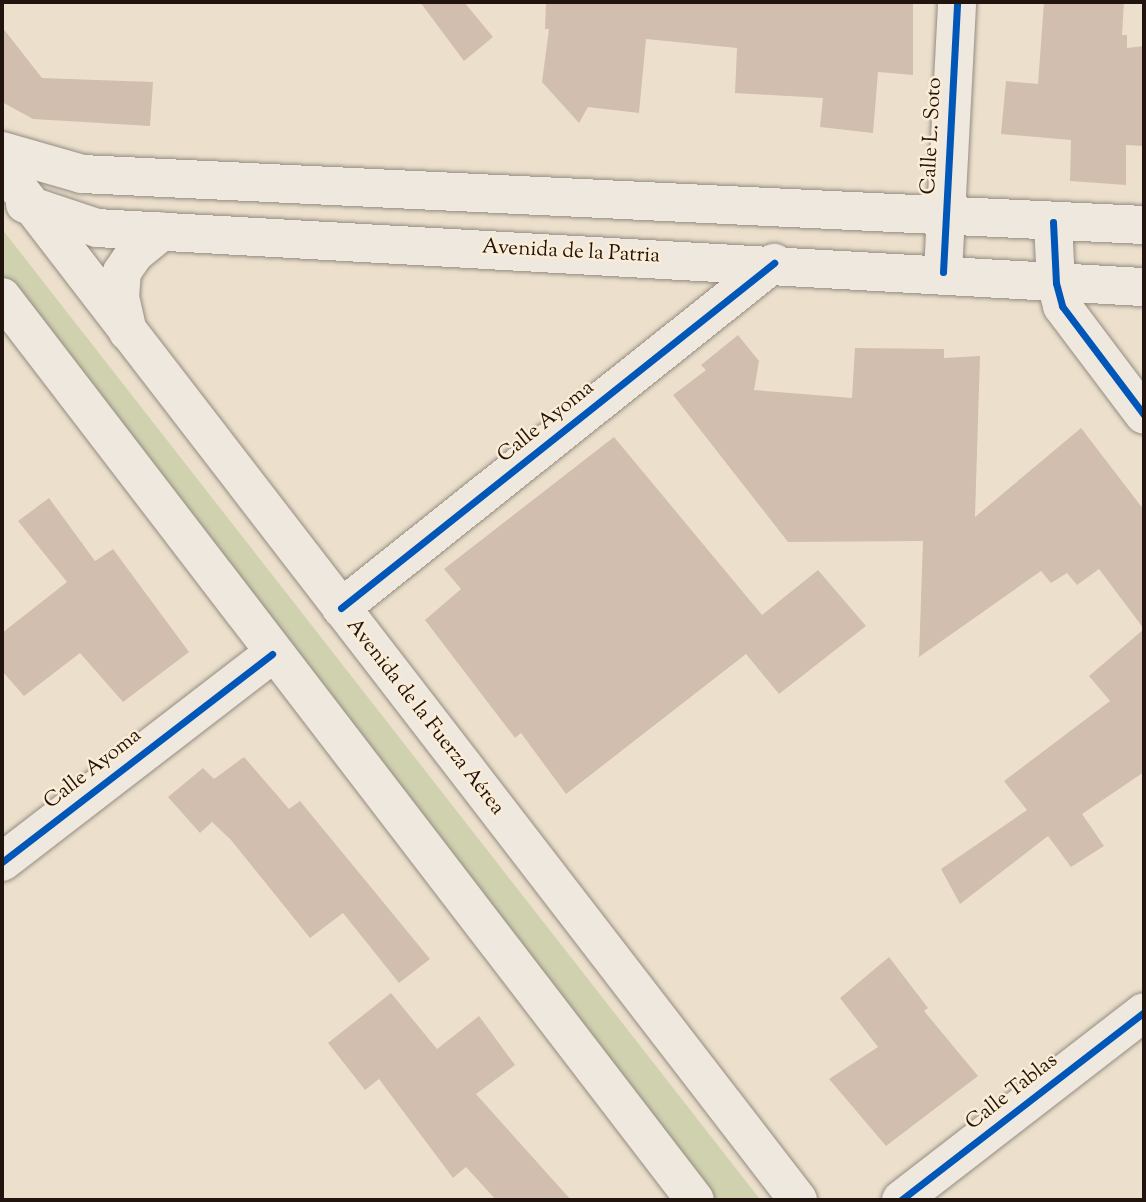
<!DOCTYPE html>
<meta charset="utf-8">
<style>
body{margin:0}
#map{position:relative;width:1146px;height:1202px;overflow:hidden;background:#ece0cc;font-family:"Sorts Mill Goudy",serif}
div>[style]{position:absolute}
.green>*{inset:0;background:#cfd1af;transform-origin:0 0}
.building>*{inset:0;background:#d2beae}
.roads{filter:drop-shadow(0 0 2px #958c81) drop-shadow(0 0 2px #958c81)}
.street>*{height:38px;margin:-19px;padding:0 19px;transform-origin:19px;border-radius:19px;background:#efe8de}
.secondary>*{height:38px;margin:-19px;padding:0 19px;transform-origin:19px;border-radius:19px;background:#efe8de}
.cycleway>*{height:7px;margin:-3.5px;padding:0 3.5px;transform-origin:3.5px;border-radius:3.5px;background:#0057b8}
span{translate:-50% -50%;white-space:nowrap;text-align:center;line-height:1.15;-webkit-text-stroke:5px #fbedd5;paint-order:stroke}
.street-label{font-size:21px;color:#21130d}
.frame{position:absolute;inset:0;border:4px solid #21130d;pointer-events:none}
</style>
<div id="map">
<div class="green">
<div style="left:2px;top:229px;width:1234px;height:43px;rotate:52deg"></div>
</div>
<div class="building">
<div style="clip-path:polygon(420px 2px,464px 2px,493px 37px,464px 61px)"></div>
<div style="clip-path:polygon(546px 2px,913px 2px,913px 75px,878px 72px,873px 133px,820px 127px,823px 98px,735px 93px,737px 48px,646px 39px,639px 113px,588px 107px,579px 123px,542px 82px,549px 29px,545px 29px)"></div>
<div style="clip-path:polygon(1044px 2px,1124px 2px,1122px 35px,1127px 35px,1127px 48px,1144px 46px,1144px 146px,1126px 145px,1126px 185px,1070px 181px,1071px 140px,1001px 134px,1006px 81px,1038px 84px)"></div>
<div style="clip-path:polygon(2px 27px,42px 78px,153px 82px,150px 126px,33px 119px,2px 102px)"></div>
<div style="clip-path:polygon(738px 335px,759px 361px,754px 390px,852px 398px,855px 348px,944px 349px,944px 358px,980px 356px,975px 517px,1081px 428px,1144px 510px,1144px 629px,1099px 569px,1077px 585px,1067px 573px,1051px 583px,1041px 571px,919px 657px,923px 541px,788px 542px,673px 395px,706px 370px,701px 365px)"></div>
<div style="clip-path:polygon(614px 437px,762px 615px,818px 570px,866px 626px,779px 694px,746px 654px,566px 794px,521px 733px,515px 738px,425px 620px,461px 589px,444px 569px)"></div>
<div style="clip-path:polygon(49px 498px,95px 561px,113px 549px,189px 652px,123px 702px,80px 653px,24px 696px,2px 671px,2px 633px,67px 582px,18px 521px)"></div>
<div style="clip-path:polygon(1144px 629px,1144px 772px,1082px 814px,1104px 846px,1071px 867px,1048px 836px,960px 904px,941px 869px,1027px 810px,1004px 781px,1110px 701px,1089px 676px)"></div>
<div style="clip-path:polygon(244px 757px,289px 809px,300px 801px,430px 959px,399px 983px,343px 913px,310px 938px,231px 840px,212px 822px,200px 833px,168px 797px,203px 768px,214px 779px)"></div>
<div style="clip-path:polygon(889px 957px,928px 1008px,924px 1011px,978px 1076px,886px 1146px,829px 1079px,878px 1047px,840px 998px)"></div>
<div style="clip-path:polygon(391px 993px,437px 1049px,479px 1016px,515px 1065px,476px 1094px,571px 1200px,496px 1200px,466px 1167px,453px 1178px,379px 1079px,365px 1090px,328px 1043px)"></div>
</div>
<div class="roads">
<div class="street">
<div style="left:1053px;top:222px;width:61px;rotate:87.2deg"></div>
<div style="left:1056px;top:283px;width:24px;rotate:75deg"></div>
<div style="left:1062px;top:306px;width:136px;rotate:53deg"></div>
<div style="left:943px;top:272px;width:270px;rotate:-87deg"></div>
<div style="left:341px;top:608px;width:554px;rotate:-38.55deg"></div>
<div style="left:2px;top:862px;width:341px;rotate:-37.6deg"></div>
<div style="left:901px;top:1200px;width:307px;rotate:-37.7deg"></div>
</div>
<div class="secondary">
<div style="left:2px;top:151px;width:83px;rotate:16deg"></div>
<div style="left:82px;top:174px;width:1063px;rotate:2.75deg"></div>
<div style="left:2px;top:167px;width:1304px;rotate:52.38deg"></div>
<div style="left:25px;top:204px;width:76px;rotate:18.4deg"></div>
<div style="left:97px;top:228px;width:1049px;rotate:3.23deg"></div>
<div style="left:2px;top:297px;width:1138px;rotate:52.5deg"></div>
<div style="left:128px;top:332px;width:35px;rotate:-103deg"></div>
<div style="left:120px;top:298px;width:26px;rotate:-86deg"></div>
<div style="left:122px;top:272px;width:22px;rotate:-56deg"></div>
<div style="left:134px;top:254px;width:36px;rotate:-39deg"></div>
</div>
</div>
<div class="cycleway">
<div style="left:1053px;top:222px;width:61px;rotate:87.2deg"></div>
<div style="left:1056px;top:283px;width:24px;rotate:75deg"></div>
<div style="left:1062px;top:306px;width:136px;rotate:53deg"></div>
<div style="left:943px;top:272px;width:270px;rotate:-87deg"></div>
<div style="left:341px;top:608px;width:554px;rotate:-38.55deg"></div>
<div style="left:2px;top:862px;width:341px;rotate:-37.6deg"></div>
<div style="left:901px;top:1200px;width:307px;rotate:-37.7deg"></div>
</div>
<div class="street-label">
<span style="left:932px;top:136px;rotate:-87deg">Calle L. Soto</span>
<span style="left:571px;top:252px;rotate:3deg">Avenida de la Patria</span>
<span style="left:546px;top:422px;rotate:-39deg">Calle Ayoma</span>
<span style="left:425px;top:717px;rotate:52deg">Avenida de la Fuerza Aérea</span>
<span style="left:93px;top:769px;rotate:-38deg">Calle Ayoma</span>
<span style="left:1012px;top:1092px;rotate:-38deg">Calle Tablas</span>
</div>
<div class="frame"></div>
</div>
